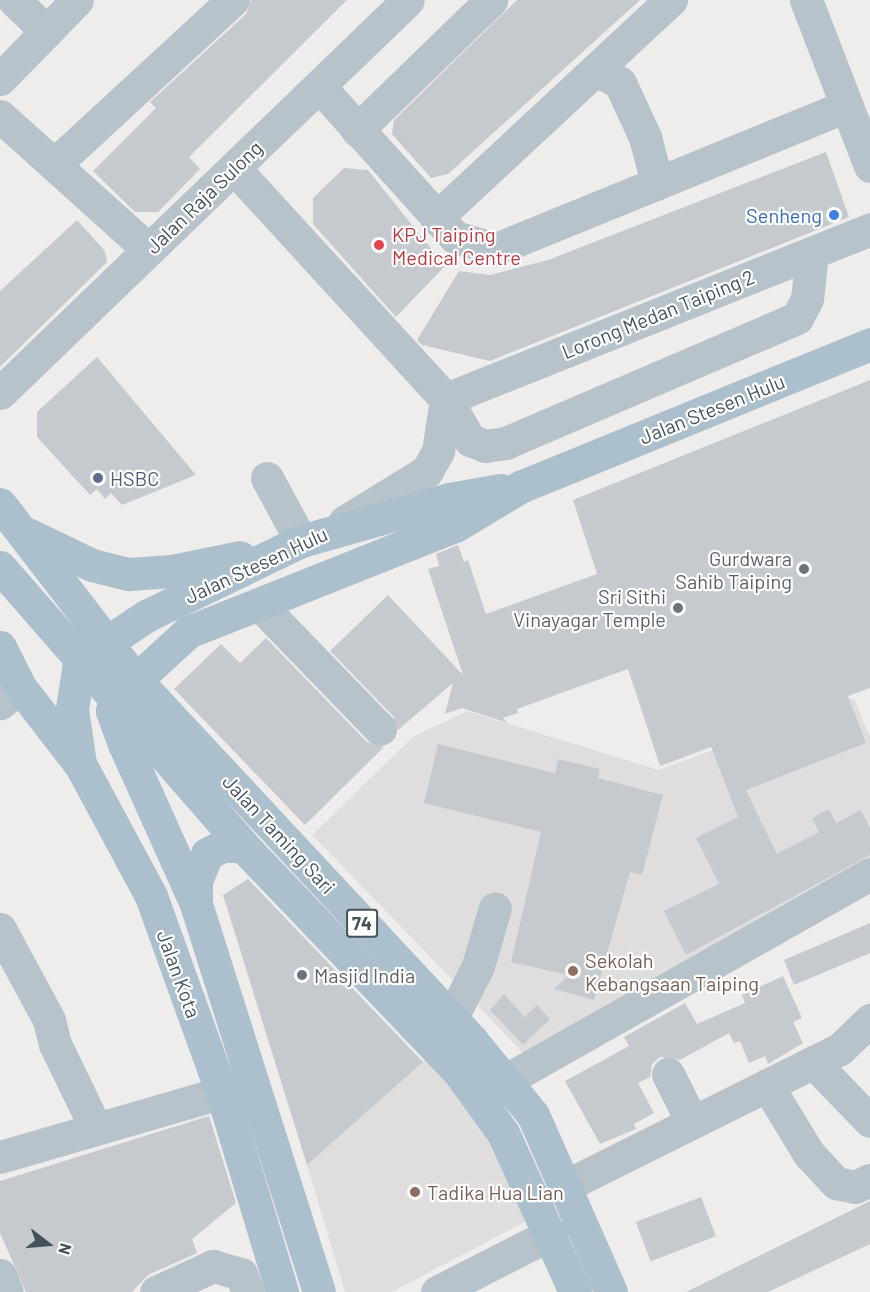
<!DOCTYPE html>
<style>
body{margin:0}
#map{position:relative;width:870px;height:1292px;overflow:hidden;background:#efecec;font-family:Barlow,sans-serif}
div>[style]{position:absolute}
.education>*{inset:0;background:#e0ddde}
.building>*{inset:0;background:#c6cacf;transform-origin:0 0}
.minor>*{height:33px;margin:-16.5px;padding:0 16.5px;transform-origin:16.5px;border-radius:16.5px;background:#b7c3ca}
.major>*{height:33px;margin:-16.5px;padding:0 16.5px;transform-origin:16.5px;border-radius:16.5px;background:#abbfcc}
.dots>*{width:16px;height:16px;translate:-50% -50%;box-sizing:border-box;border:3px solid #fff;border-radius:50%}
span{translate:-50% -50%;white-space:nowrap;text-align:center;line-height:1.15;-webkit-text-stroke:4.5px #fff;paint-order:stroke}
.shield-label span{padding:2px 4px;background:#fff;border:2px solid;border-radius:4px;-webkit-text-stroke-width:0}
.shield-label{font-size:18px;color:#44525a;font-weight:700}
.street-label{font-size:20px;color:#44525a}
.shop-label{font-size:20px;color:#366cbe}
.right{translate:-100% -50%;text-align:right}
.health-label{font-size:20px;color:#be3a42}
.left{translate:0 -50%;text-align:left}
.service-label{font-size:20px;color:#4e5e75}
.worship-label{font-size:20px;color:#5b616d}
.education-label{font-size:20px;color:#785e54}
.north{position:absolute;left:18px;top:1214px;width:60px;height:60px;-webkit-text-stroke:4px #fff;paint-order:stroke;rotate:106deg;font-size:16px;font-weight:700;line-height:24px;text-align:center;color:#44525a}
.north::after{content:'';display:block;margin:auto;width:21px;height:27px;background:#44525a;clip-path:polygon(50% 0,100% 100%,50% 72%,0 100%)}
</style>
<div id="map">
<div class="education">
<div style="clip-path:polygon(854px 698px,870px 737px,870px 877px,534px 1064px,312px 835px,413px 737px,467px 711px,659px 770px)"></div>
<div style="clip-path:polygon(431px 1055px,501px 1157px,528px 1220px,392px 1292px,345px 1292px,307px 1165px)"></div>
</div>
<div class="building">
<div style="clip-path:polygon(251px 0,347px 0,189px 157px,200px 169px,158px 212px,135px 212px,93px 171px,156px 108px,150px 102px,246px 14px)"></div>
<div style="clip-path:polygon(517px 0,640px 0,448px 174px,431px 178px,392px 134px,394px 120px)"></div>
<div style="clip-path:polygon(826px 152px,849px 217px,490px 361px,422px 345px,417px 340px,459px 271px,490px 275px,548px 260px)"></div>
<div style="clip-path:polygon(344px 168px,368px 170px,445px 266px,396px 317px,313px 224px,313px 198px)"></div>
<div style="clip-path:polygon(77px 220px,105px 251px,107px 262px,0 367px,0 291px)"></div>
<div style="clip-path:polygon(97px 357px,196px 475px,122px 505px,111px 493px,105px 499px,97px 489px,90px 495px,37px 437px,37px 412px)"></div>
<div style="clip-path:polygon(870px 380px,870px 688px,848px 696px,866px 743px,746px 790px,777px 854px,819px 832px,812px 818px,829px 809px,836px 823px,861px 810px,870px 828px,870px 855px,686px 955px,664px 911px,719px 884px,696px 838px,738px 817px,711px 747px,660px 766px,628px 669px,517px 709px,518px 713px,503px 718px,508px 723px,462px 708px,445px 714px,453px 683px,398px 730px,393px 716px,330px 651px,388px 595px,463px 675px,428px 569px,439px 566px,436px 554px,458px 545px,464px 562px,468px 560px,486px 614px,597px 574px,573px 500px)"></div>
<div style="clip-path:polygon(266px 638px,367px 742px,384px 747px,305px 825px,174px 689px,221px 644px,240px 663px)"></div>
<div style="clip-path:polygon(438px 744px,555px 773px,558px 759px,600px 769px,598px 778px,663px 795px,642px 875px,630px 872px,594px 1000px,554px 989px,568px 975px,511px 962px,541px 832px,424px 803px)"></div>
<div style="clip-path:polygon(248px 879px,423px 1062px,307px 1165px,223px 895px)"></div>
<div style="clip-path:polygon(870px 923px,870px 953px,794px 985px,784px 960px)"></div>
<div style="clip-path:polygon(783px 976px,802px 1018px,793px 1022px,803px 1043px,768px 1064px,765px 1056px,749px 1063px,740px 1041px,734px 1043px,729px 1033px,680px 1060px,660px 1057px,652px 1064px,650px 1077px,638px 1083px,654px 1113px,634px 1124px,636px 1129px,600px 1144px,565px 1081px,629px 1046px,624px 1037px,685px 1003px,697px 1024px,745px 1003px,742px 995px)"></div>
<div style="clip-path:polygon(504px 994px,525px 1017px,537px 1005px,550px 1019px,523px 1045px,490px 1010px)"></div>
<div style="clip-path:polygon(209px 1116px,236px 1203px,192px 1239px,197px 1253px,148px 1275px,132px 1292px,26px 1292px,0 1233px,0 1181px)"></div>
<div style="left:701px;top:1197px;width:42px;height:70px;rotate:69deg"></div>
<div style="clip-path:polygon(870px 1201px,870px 1244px,768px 1292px,686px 1292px)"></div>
</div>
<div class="minor">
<div style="left:14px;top:0;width:45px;rotate:44.1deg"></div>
<div style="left:806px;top:0;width:178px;rotate:68.9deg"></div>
<div style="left:596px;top:70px;width:27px;rotate:28deg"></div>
<div style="left:620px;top:83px;width:60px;rotate:65.2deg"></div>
<div style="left:645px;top:137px;width:48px;rotate:75.4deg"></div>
<div style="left:0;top:79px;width:110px;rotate:-45.7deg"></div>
<div style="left:319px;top:86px;width:203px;rotate:48deg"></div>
<div style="left:455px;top:237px;width:43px;rotate:16.3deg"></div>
<div style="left:496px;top:249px;width:379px;rotate:-22.2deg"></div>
<div style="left:0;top:116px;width:200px;rotate:42deg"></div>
<div style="left:357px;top:130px;width:187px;rotate:-44.1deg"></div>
<div style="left:55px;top:164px;width:242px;rotate:-42.7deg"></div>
<div style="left:234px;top:168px;width:314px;rotate:47.5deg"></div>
<div style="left:446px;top:399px;width:53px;rotate:98.7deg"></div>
<div style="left:438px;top:451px;width:23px;rotate:119deg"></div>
<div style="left:427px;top:471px;width:97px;rotate:148.4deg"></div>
<div style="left:436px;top:218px;width:321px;rotate:-42.9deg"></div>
<div style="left:812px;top:253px;width:46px;rotate:96.2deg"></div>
<div style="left:807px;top:299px;width:21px;rotate:118deg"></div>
<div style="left:797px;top:318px;width:317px;rotate:156.8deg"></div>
<div style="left:506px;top:443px;width:21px;rotate:172deg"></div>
<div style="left:485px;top:446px;width:16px;rotate:-158deg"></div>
<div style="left:470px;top:440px;width:48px;rotate:-120.3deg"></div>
<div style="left:446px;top:399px;width:457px;rotate:-21.8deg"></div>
<div style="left:0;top:393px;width:566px;rotate:-43.93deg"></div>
<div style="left:267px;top:478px;width:72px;rotate:61.6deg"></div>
<div style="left:259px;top:604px;width:174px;rotate:45.9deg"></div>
<div style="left:0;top:676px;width:23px;rotate:29deg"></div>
<div style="left:20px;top:687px;width:26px;rotate:141deg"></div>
<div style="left:0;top:929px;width:103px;rotate:61.7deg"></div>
<div style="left:49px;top:1020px;width:25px;rotate:76deg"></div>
<div style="left:55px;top:1044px;width:94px;rotate:64.2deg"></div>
<div style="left:451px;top:1019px;width:59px;rotate:-63deg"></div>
<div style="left:478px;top:966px;width:60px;rotate:-73.7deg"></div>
<div style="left:813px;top:1062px;width:82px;rotate:46deg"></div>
<div style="left:668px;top:1074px;width:54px;rotate:63.4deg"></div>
<div style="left:506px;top:1080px;width:418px;rotate:-29.5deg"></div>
<div style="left:767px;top:1085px;width:81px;rotate:58.7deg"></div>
<div style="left:809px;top:1154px;width:40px;rotate:47deg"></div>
<div style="left:836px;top:1183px;width:19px;rotate:12deg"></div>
<div style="left:855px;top:1187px;width:17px;rotate:-25deg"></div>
<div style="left:0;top:1157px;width:258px;rotate:-16.2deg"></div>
<div style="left:567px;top:1185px;width:305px;rotate:-26.5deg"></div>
<div style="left:840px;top:1049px;width:42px;rotate:-44deg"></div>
<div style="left:0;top:1275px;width:18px;rotate:68deg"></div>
<div style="left:156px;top:1292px;width:63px;rotate:-24.5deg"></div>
<div style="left:213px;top:1266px;width:29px;rotate:16deg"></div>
<div style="left:241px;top:1274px;width:19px;rotate:69deg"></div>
<div style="left:437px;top:1292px;width:128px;rotate:-27deg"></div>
</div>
<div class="major">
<div style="left:0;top:504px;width:220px;rotate:52.4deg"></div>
<div style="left:134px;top:678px;width:496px;rotate:47deg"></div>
<div style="left:472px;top:1041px;width:96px;rotate:50.5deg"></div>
<div style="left:533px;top:1115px;width:193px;rotate:66.2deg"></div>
<div style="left:30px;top:535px;width:69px;rotate:25.8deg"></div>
<div style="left:92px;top:565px;width:38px;rotate:14deg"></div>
<div style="left:129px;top:574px;width:43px;rotate:-4deg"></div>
<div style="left:172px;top:571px;width:69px;rotate:-11.6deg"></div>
<div style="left:0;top:567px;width:370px;rotate:48.9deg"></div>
<div style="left:243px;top:846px;width:313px;rotate:46.3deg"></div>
<div style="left:459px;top:1072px;width:75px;rotate:54.2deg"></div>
<div style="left:503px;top:1133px;width:175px;rotate:65.6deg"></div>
<div style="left:0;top:647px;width:45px;rotate:63.4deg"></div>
<div style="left:20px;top:687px;width:96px;rotate:52.2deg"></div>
<div style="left:89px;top:654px;width:69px;rotate:-33.7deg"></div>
<div style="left:146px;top:616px;width:172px;rotate:-25.8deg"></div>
<div style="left:301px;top:541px;width:154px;rotate:-15.8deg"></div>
<div style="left:449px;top:499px;width:52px;rotate:-10deg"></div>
<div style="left:79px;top:663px;width:47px;rotate:98.7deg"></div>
<div style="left:72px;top:709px;width:56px;rotate:81.7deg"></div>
<div style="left:80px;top:764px;width:150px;rotate:61.7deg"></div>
<div style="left:151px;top:896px;width:209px;rotate:70.2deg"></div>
<div style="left:222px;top:1093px;width:208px;rotate:73.2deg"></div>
<div style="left:196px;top:904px;width:23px;rotate:-90deg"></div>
<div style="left:196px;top:881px;width:29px;rotate:-68deg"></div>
<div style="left:207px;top:854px;width:17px;rotate:-28deg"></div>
<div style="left:222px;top:846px;width:21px"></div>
<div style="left:319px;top:1292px;width:407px;rotate:-107.6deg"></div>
<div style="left:196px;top:904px;width:175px;rotate:-114.2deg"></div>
<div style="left:124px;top:744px;width:35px;rotate:-110deg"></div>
<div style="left:112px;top:711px;width:12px;rotate:-76deg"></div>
<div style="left:115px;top:699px;width:99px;rotate:-42.5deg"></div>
<div style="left:188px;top:632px;width:287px;rotate:-21.7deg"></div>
<div style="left:455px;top:526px;width:76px;rotate:-31deg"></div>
<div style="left:520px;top:487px;width:378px;rotate:-22.2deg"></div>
</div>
<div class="dots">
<div style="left:834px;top:215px;background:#3f7fe0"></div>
<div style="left:379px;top:245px;background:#e0444e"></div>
<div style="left:98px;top:478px;background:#5c6f8a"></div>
<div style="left:804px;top:569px;background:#6b7280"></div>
<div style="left:678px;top:608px;background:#6b7280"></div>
<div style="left:573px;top:971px;background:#8d6e63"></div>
<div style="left:302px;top:975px;background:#6b7280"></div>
<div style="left:415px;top:1192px;background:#8d6e63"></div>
</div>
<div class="shield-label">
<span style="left:362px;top:923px">74</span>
</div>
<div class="street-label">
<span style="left:204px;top:197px;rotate:-44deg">Jalan Raja Sulong</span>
<span style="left:658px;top:314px;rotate:-22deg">Lorong Medan Taiping 2</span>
<span style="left:712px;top:409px;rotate:-22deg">Jalan Stesen Hulu</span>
<span style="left:256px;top:565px;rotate:-25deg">Jalan Stesen Hulu</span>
<span style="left:279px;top:834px;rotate:47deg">Jalan Taming Sari</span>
<span style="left:179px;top:974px;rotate:70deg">Jalan Kota</span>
</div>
<div class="shop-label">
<span class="right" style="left:822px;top:215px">Senheng</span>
</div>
<div class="health-label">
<span class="left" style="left:392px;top:246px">KPJ Taiping<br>Medical Centre</span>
</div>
<div class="service-label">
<span class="left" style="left:110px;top:478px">HSBC</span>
</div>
<div class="worship-label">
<span class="right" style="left:792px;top:570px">Gurdwara<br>Sahib Taiping</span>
<span class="right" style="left:666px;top:608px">Sri Sithi<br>Vinayagar Temple</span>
<span class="left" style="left:314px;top:975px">Masjid India</span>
</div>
<div class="education-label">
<span class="left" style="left:585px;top:972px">Sekolah<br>Kebangsaan Taiping</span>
<span class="left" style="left:427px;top:1192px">Tadika Hua Lian</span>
</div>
<div class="north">N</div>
</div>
